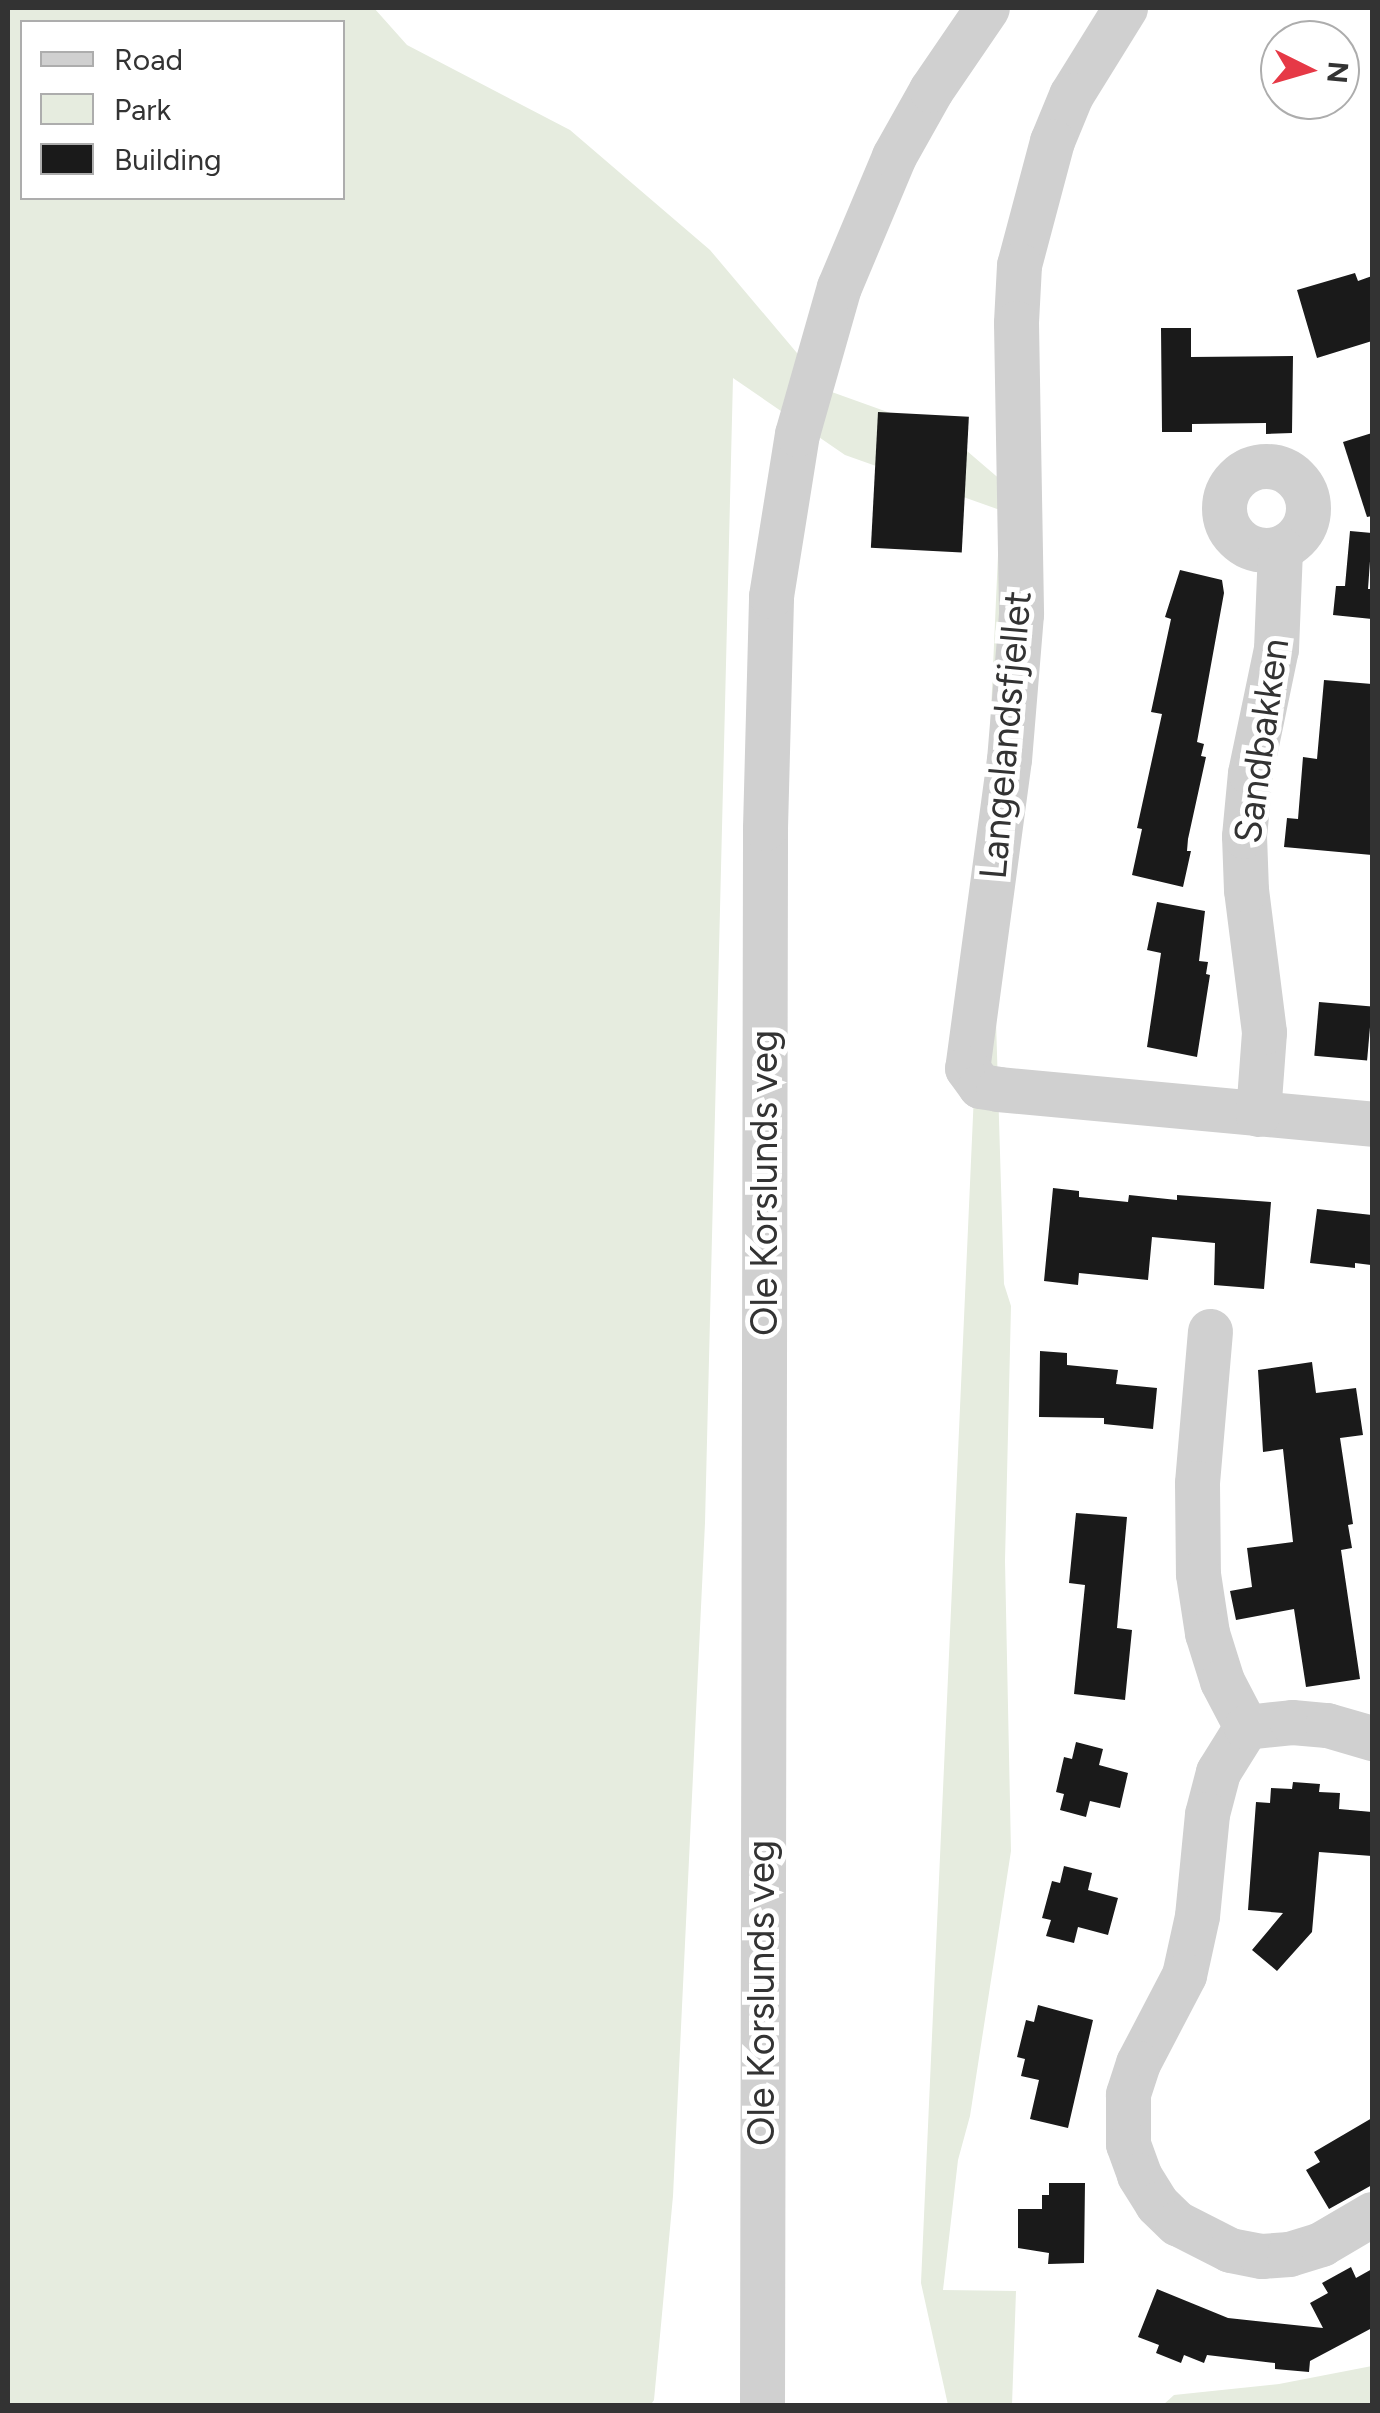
<!DOCTYPE html>
<style>
body{margin:0}
#map{position:relative;width:1380px;height:2413px;overflow:hidden;background:#fff;font-family:Figtree,sans-serif}
div>[style]{position:absolute}
.green>*{inset:0;background:#e6ecdf}
.building>*{inset:0;background:#1a1a1a;transform-origin:0 0}
.minor>*{height:45px;margin:-22.5px;padding:0 22.5px;transform-origin:22.5px;border-radius:22.5px;background:#d0d0d0}
.minor>.ring{margin:-22.5px;padding:0;box-sizing:content-box;background:none;border:45px solid #d0d0d0;border-radius:50%}
span{translate:-50% -50%;white-space:nowrap;text-align:center;line-height:1.15;-webkit-text-stroke:10px #fff;paint-order:stroke}
.street-label{font-size:38px;color:#333}
.frame{position:absolute;inset:0;border:10px solid #333;pointer-events:none}
.legend{position:absolute;left:20px;top:20px;width:325px;height:180px;box-sizing:border-box;background:#fff;border:2px solid #adadad;margin:0;padding:12px 18px;list-style:none;font-size:30px;color:#333}
.legend li{display:flex;align-items:center;gap:20px;height:50px}
.legend b{width:50px;border:2px solid #adadad}
.north{position:absolute;left:1260px;top:20px;width:100px;height:100px;box-sizing:border-box;background:#fff;border:2px solid #adadad;border-radius:50%;rotate:95deg;font-size:28px;font-weight:700;line-height:40px;text-align:center;color:#333}
.north::after{content:'';display:block;margin:auto;width:35px;height:45px;background:#e63946;clip-path:polygon(50% 0,100% 100%,50% 72%,0 100%)}
</style>
<div id="map">
<div class="green">
<div style="clip-path:polygon(evenodd,8px 8px,374px 8px,407px 45px,570px 130px,710px 250px,829px 391px,946px 433px,1023px 499px,992px 889px,1004px 1284px,1011px 1306px,1005px 1561px,1011px 1851px,970px 2116px,958px 2160px,943px 2290px,1016px 2291px,1012px 2405px,948px 2405px,921px 2283px,1000px 510px,845px 455px,733px 378px,705px 1523px,673px 2196px,654px 2400px,650px 2406px,8px 2406px,8px 8px,22px 22px,342px 22px,342px 198px,22px 198px,22px 22px)"></div>
<div style="clip-path:polygon(1372px 2366px,1372px 2405px,1163px 2405px,1174px 2395px,1279px 2384px)"></div>
</div>
<div class="building">
<div style="clip-path:polygon(1355px 273px,1358px 281px,1372px 276px,1372px 341px,1317px 358px,1297px 290px)"></div>
<div style="clip-path:polygon(1161px 328px,1191px 328px,1191px 357px,1293px 356px,1292px 433px,1266px 434px,1266px 423px,1192px 424px,1192px 432px,1162px 432px)"></div>
<div style="left:878px;top:412px;width:91px;height:136px;rotate:3deg"></div>
<div style="clip-path:polygon(1372px 433px,1372px 516px,1367px 517px,1343px 442px)"></div>
<div style="clip-path:polygon(1350px 531px,1372px 533px,1368px 589px,1372px 589px,1372px 619px,1333px 615px,1336px 586px,1345px 586px)"></div>
<div style="clip-path:polygon(1180px 570px,1222px 580px,1224px 593px,1197px 742px,1204px 744px,1201px 756px,1206px 757px,1188px 839px,1187px 851px,1191px 851px,1183px 887px,1132px 875px,1142px 829px,1137px 828px,1162px 714px,1151px 712px,1171px 619px,1165px 617px)"></div>
<div style="clip-path:polygon(1324px 680px,1372px 684px,1372px 855px,1284px 847px,1287px 818px,1298px 819px,1303px 757px,1317px 759px)"></div>
<div style="clip-path:polygon(1157px 902px,1205px 911px,1199px 961px,1208px 962px,1206px 974px,1210px 975px,1197px 1057px,1147px 1047px,1161px 953px,1147px 950px)"></div>
<div style="left:1319px;top:1002px;width:53px;height:54px;rotate:5deg"></div>
<div style="clip-path:polygon(1053px 1188px,1079px 1191px,1079px 1197px,1128px 1202px,1129px 1195px,1177px 1200px,1177px 1195px,1271px 1202px,1264px 1289px,1214px 1285px,1215px 1243px,1152px 1237px,1148px 1280px,1079px 1273px,1078px 1285px,1044px 1281px)"></div>
<div style="clip-path:polygon(1317px 1209px,1372px 1215px,1371px 1265px,1355px 1263px,1355px 1268px,1310px 1263px)"></div>
<div style="clip-path:polygon(1040px 1351px,1067px 1353px,1067px 1365px,1118px 1370px,1116px 1384px,1157px 1388px,1153px 1429px,1104px 1424px,1104px 1418px,1039px 1417px)"></div>
<div style="clip-path:polygon(1312px 1362px,1316px 1393px,1356px 1388px,1363px 1435px,1340px 1438px,1353px 1524px,1348px 1525px,1352px 1548px,1341px 1550px,1360px 1679px,1306px 1687px,1294px 1609px,1236px 1620px,1230px 1591px,1252px 1587px,1247px 1548px,1293px 1542px,1283px 1449px,1263px 1452px,1258px 1370px)"></div>
<div style="clip-path:polygon(1076px 1513px,1127px 1517px,1117px 1628px,1132px 1630px,1125px 1700px,1074px 1694px,1085px 1585px,1069px 1583px)"></div>
<div style="clip-path:polygon(1076px 1742px,1103px 1749px,1099px 1765px,1128px 1773px,1120px 1808px,1090px 1801px,1086px 1817px,1060px 1810px,1064px 1794px,1056px 1792px,1064px 1757px,1072px 1759px)"></div>
<div style="clip-path:polygon(1293px 1782px,1320px 1784px,1319px 1792px,1340px 1793px,1339px 1809px,1372px 1812px,1372px 1856px,1319px 1852px,1312px 1932px,1277px 1971px,1252px 1950px,1283px 1913px,1248px 1910px,1256px 1802px,1270px 1803px,1271px 1788px,1292px 1789px)"></div>
<div style="clip-path:polygon(1064px 1866px,1092px 1873px,1088px 1890px,1118px 1898px,1108px 1935px,1078px 1927px,1074px 1943px,1046px 1936px,1051px 1920px,1042px 1918px,1052px 1881px,1060px 1883px)"></div>
<div style="clip-path:polygon(1038px 2005px,1093px 2020px,1068px 2128px,1030px 2119px,1039px 2080px,1021px 2076px,1025px 2059px,1017px 2057px,1026px 2020px,1034px 2022px)"></div>
<div style="clip-path:polygon(1372px 2118px,1372px 2185px,1329px 2209px,1306px 2170px,1320px 2162px,1314px 2152px)"></div>
<div style="clip-path:polygon(1049px 2183px,1085px 2183px,1084px 2263px,1048px 2264px,1049px 2253px,1018px 2248px,1018px 2209px,1042px 2209px,1042px 2195px,1049px 2195px)"></div>
<div style="clip-path:polygon(1351px 2267px,1356px 2278px,1372px 2269px,1372px 2328px,1310px 2361px,1309px 2372px,1275px 2369px,1275px 2363px,1207px 2355px,1204px 2363px,1184px 2355px,1181px 2363px,1156px 2353px,1159px 2345px,1138px 2337px,1157px 2289px,1228px 2318px,1323px 2328px,1310px 2303px,1328px 2293px,1322px 2283px)"></div>
</div>
<div class="minor">
<div style="left:1125px;top:8px;width:102px;rotate:121.8deg"></div>
<div style="left:1071px;top:95px;width:50px;rotate:112.4deg"></div>
<div style="left:1052px;top:141px;width:128px;rotate:104.9deg"></div>
<div style="left:1019px;top:265px;width:58px;rotate:93deg"></div>
<div style="left:1016px;top:323px;width:291px;rotate:89deg"></div>
<div style="left:1021px;top:614px;width:145px;rotate:94.7deg"></div>
<div style="left:1009px;top:759px;width:312px;rotate:97.7deg"></div>
<div style="left:967px;top:1068px;width:22px;rotate:54deg"></div>
<div style="left:980px;top:1086px;width:18px;rotate:9deg"></div>
<div style="left:998px;top:1089px;width:376px;rotate:5.3deg"></div>
<div class="ring" style="left:1224px;top:466px;width:39px;height:39px"></div>
<div style="left:1258px;top:1114px;width:82px;rotate:-85.8deg"></div>
<div style="left:1264px;top:1032px;width:143px;rotate:-97.2deg"></div>
<div style="left:1246px;top:890px;width:54px;rotate:-92.1deg"></div>
<div style="left:1244px;top:836px;width:63px;rotate:-84.6deg"></div>
<div style="left:1250px;top:773px;width:127px;rotate:-78.2deg"></div>
<div style="left:1276px;top:649px;width:101px;rotate:-87.7deg"></div>
<div style="left:1210px;top:1331px;width:153px;rotate:94.9deg"></div>
<div style="left:1197px;top:1483px;width:91px;rotate:89.4deg"></div>
<div style="left:1198px;top:1574px;width:60px;rotate:81.3deg"></div>
<div style="left:1207px;top:1633px;width:50px;rotate:72.6deg"></div>
<div style="left:1222px;top:1681px;width:52px;rotate:62.4deg"></div>
<div style="left:1246px;top:1727px;width:53px;rotate:121.9deg"></div>
<div style="left:1218px;top:1772px;width:43px;rotate:104.7deg"></div>
<div style="left:1207px;top:1814px;width:102px;rotate:95.6deg"></div>
<div style="left:1197px;top:1916px;width:60px;rotate:102.4deg"></div>
<div style="left:1184px;top:1975px;width:99px;rotate:117.6deg"></div>
<div style="left:1138px;top:2063px;width:33px;rotate:108deg"></div>
<div style="left:1128px;top:2094px;width:50px;rotate:90deg"></div>
<div style="left:1128px;top:2144px;width:33px;rotate:70deg"></div>
<div style="left:1139px;top:2175px;width:34px;rotate:58deg"></div>
<div style="left:1157px;top:2204px;width:28px;rotate:44deg"></div>
<div style="left:1177px;top:2223px;width:59px;rotate:27deg"></div>
<div style="left:1230px;top:2250px;width:32px;rotate:11deg"></div>
<div style="left:1261px;top:2256px;width:28px;rotate:-4deg"></div>
<div style="left:1289px;top:2254px;width:34px;rotate:-17deg"></div>
<div style="left:1321px;top:2244px;width:59px;rotate:-30.5deg"></div>
<div style="left:1246px;top:1727px;width:46px;rotate:-6.2deg"></div>
<div style="left:1292px;top:1722px;width:35px;rotate:5deg"></div>
<div style="left:1327px;top:1725px;width:47px;rotate:16.1deg"></div>
<div style="left:762px;top:2406px;width:1578px;rotate:-89.89deg"></div>
<div style="left:765px;top:828px;width:232px;rotate:-88.5deg"></div>
<div style="left:771px;top:596px;width:164px;rotate:-80.9deg"></div>
<div style="left:797px;top:434px;width:153px;rotate:-74.1deg"></div>
<div style="left:839px;top:287px;width:142px;rotate:-67.2deg"></div>
<div style="left:894px;top:156px;width:76px;rotate:-60.7deg"></div>
<div style="left:931px;top:90px;width:99px;rotate:-55.7deg"></div>
</div>
<div class="street-label">
<span style="left:1006px;top:735px;rotate:-85deg">Langelandsfjellet</span>
<span style="left:1262px;top:741px;rotate:-82deg">Sandbakken</span>
<span style="left:765px;top:1183px;rotate:-90deg">Ole Korslunds veg</span>
<span style="left:762px;top:1993px;rotate:-90deg">Ole Korslunds veg</span>
</div>
<div class="frame"></div>
<ul class="legend">
<li><b style="height:12px;background:#d0d0d0"></b>Road</li>
<li><b style="height:28px;background:#e6ecdf"></b>Park</li>
<li><b style="height:28px;background:#1a1a1a"></b>Building</li>
</ul>
<div class="north">N</div>
</div>
